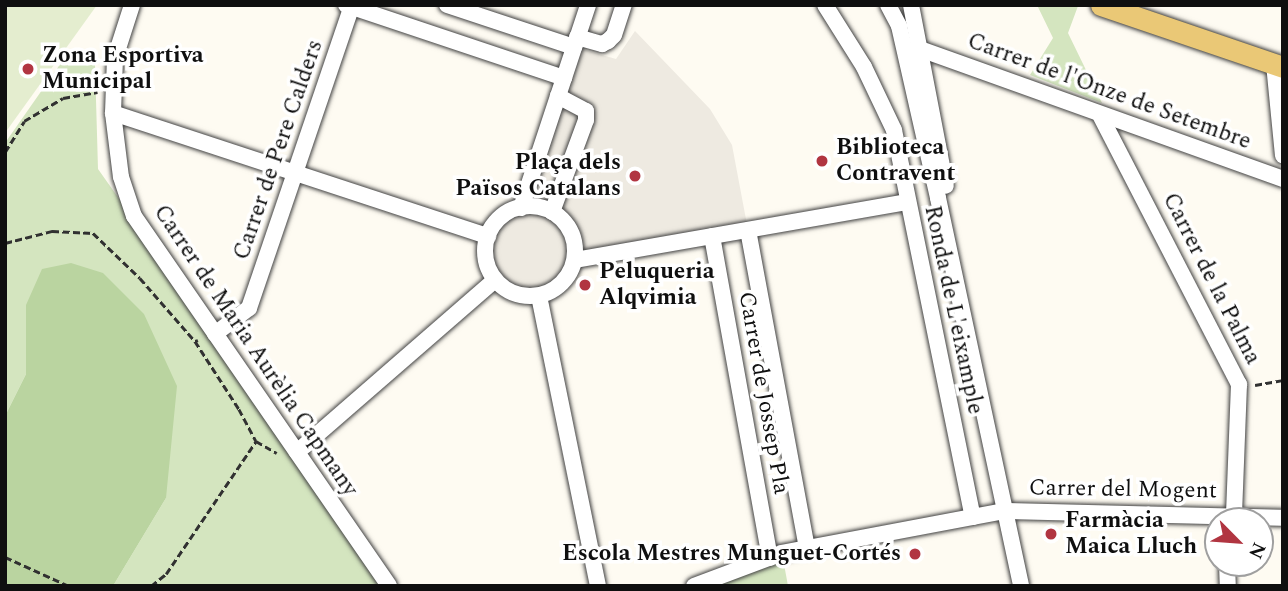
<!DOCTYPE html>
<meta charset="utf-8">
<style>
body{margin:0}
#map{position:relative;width:1288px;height:591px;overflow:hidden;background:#fefbf2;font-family:Spectral,serif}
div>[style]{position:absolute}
.green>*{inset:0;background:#d4e5bf}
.forest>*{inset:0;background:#bad4a0}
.pitch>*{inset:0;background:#e4edcf}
.plaza>*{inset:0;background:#eeeae1}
.path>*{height:2.5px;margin-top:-1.25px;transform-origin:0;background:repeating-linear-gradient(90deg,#313131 0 7px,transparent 0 10.5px)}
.roads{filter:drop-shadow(0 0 2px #424242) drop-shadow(0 0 2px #424242)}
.minor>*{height:16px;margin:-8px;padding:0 8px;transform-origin:8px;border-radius:8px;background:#fff}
.minor>.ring{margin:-8px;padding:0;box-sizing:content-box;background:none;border:16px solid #fff;border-radius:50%}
.major>*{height:21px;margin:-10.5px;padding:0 10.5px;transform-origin:10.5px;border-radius:10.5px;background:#eac876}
.dots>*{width:19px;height:19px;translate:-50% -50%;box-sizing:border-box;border:4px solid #fff;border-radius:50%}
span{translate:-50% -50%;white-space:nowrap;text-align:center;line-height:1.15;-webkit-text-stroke:7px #fff;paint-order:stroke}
.poi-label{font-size:23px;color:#0f0f0f;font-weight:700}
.left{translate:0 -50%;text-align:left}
.right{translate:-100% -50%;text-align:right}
.street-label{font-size:23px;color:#0f0f0f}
.frame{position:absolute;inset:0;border:7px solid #0f0f0f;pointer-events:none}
.north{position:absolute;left:1204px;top:507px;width:70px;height:70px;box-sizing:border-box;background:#fff;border:2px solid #9f9f9f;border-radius:50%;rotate:115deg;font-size:19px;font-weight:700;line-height:28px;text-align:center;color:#0f0f0f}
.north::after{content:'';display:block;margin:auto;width:24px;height:32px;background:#b13541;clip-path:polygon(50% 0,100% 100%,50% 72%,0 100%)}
</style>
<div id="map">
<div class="green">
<div style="clip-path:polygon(1037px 5px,1078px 6px,1068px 33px,1102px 103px,1030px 75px,1053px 38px)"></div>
<div style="clip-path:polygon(70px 50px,95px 64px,98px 169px,393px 586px,113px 586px,166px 498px,26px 305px,26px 374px,5px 416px,5px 143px)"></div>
<div style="clip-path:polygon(782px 553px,788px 586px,694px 586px)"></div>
</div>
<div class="forest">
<div style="clip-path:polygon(71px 263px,103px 273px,144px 314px,177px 386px,166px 498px,113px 586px,5px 586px,5px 416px,26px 374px,26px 305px,42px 269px)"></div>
</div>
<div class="pitch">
<div style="clip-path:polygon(5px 5px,97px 5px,5px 133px)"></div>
</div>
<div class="plaza">
<div style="clip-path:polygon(635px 31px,710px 109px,732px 145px,748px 230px,575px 260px,560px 277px,547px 286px,531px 290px,514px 287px,502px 280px,493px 268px,491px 244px,496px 229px,516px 213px,574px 47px,616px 59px)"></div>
</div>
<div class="path">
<div style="left:5px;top:152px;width:36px;rotate:-58deg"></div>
<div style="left:24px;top:121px;width:45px;rotate:-30.5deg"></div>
<div style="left:63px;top:98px;width:35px;rotate:-10deg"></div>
<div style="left:5px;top:243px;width:49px;rotate:-14.3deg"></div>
<div style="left:52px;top:231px;width:41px;rotate:2.8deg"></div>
<div style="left:93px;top:233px;width:65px;rotate:43.8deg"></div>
<div style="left:140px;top:278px;width:84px;rotate:48.9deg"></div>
<div style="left:195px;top:341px;width:3px;rotate:-18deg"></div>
<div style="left:5px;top:309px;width:30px;rotate:90deg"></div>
<div style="left:195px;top:341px;width:81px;rotate:57.1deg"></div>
<div style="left:239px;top:409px;width:36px;rotate:62deg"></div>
<div style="left:1255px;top:385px;width:28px;rotate:-10deg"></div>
<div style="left:5px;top:557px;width:70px;rotate:24.4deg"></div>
<div style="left:151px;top:586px;width:19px;rotate:-39deg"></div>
<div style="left:166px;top:574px;width:161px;rotate:-55.9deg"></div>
<div style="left:256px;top:441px;width:24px;rotate:30deg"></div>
</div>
<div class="roads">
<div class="minor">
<div style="left:132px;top:5px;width:56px;rotate:107.8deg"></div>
<div style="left:115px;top:58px;width:55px;rotate:92.1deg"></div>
<div style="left:113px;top:113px;width:64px;rotate:82.9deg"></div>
<div style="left:121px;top:177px;width:41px;rotate:71.6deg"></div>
<div style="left:134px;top:216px;width:449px;rotate:55.4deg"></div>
<div style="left:346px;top:5px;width:230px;rotate:18.5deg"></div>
<div style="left:447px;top:5px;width:134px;rotate:18.3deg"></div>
<div style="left:825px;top:5px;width:73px;rotate:57.8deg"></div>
<div style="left:864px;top:67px;width:70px;rotate:64.5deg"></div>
<div style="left:894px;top:130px;width:395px;rotate:78.5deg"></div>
<div style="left:888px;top:5px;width:24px;rotate:62deg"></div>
<div style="left:899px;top:26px;width:176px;rotate:77.2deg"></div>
<div style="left:938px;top:198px;width:397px;rotate:77.9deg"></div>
<div style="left:911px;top:5px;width:184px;rotate:79.1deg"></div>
<div style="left:577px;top:37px;width:26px;rotate:16deg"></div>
<div style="left:602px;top:44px;width:7px;rotate:-27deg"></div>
<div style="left:608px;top:41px;width:8px;rotate:-45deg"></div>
<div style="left:614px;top:35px;width:32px;rotate:-72deg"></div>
<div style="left:920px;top:49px;width:386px;rotate:19.7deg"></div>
<div style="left:1274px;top:64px;width:92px;rotate:84.4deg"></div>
<div style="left:113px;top:113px;width:395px;rotate:18.2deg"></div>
<div style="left:1101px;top:117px;width:301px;rotate:62.7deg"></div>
<div style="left:1239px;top:384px;width:131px;rotate:92.2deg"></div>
<div class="ring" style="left:485px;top:206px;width:74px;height:74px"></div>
<div style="left:521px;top:208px;width:214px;rotate:-71.7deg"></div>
<div style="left:552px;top:212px;width:98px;rotate:-69.7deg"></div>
<div style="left:586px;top:120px;width:9px;rotate:-90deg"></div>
<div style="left:586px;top:111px;width:32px;rotate:-152deg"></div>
<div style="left:748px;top:230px;width:323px;rotate:79.5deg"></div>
<div style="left:712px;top:236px;width:327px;rotate:79.8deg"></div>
<div style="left:575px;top:260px;width:337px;rotate:-9.9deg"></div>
<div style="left:539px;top:296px;width:296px;rotate:78.5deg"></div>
<div style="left:215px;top:334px;width:43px;rotate:-37.4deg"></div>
<div style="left:249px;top:308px;width:320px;rotate:-71.2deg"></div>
<div style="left:297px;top:452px;width:262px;rotate:-41deg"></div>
<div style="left:1227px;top:563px;width:23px;rotate:88deg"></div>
<div style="left:694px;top:586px;width:94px;rotate:-20.6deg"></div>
<div style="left:782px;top:553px;width:227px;rotate:-10.7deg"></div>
<div style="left:1005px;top:511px;width:278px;rotate:1.4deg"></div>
</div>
<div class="major">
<div style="left:1101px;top:5px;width:192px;rotate:18.8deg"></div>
</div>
</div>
<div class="dots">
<div style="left:28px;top:69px;background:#b13541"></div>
<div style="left:822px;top:161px;background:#b13541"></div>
<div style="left:635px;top:176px;background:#b13541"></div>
<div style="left:585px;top:285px;background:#b13541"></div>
<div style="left:1051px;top:534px;background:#b13541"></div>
<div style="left:915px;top:554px;background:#b13541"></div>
</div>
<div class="poi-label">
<span class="left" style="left:42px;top:69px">Zona Esportiva<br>Municipal</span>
<span class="left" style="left:836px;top:161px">Biblioteca<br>Contravent</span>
<span class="right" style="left:621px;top:176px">Plaça dels<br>Països Catalans</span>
<span class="left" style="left:599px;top:285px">Peluqueria<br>Alqvimia</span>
<span class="left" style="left:1065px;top:534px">Farmàcia<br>Maica Lluch</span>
<span class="right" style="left:901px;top:554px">Escola Mestres Munguet-Cortés</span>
</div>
<div class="street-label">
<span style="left:1109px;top:92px;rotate:20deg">Carrer de l'Onze de Setembre</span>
<span style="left:279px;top:150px;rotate:-71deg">Carrer de Pere Calders</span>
<span style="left:1211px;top:279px;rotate:63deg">Carrer de la Palma</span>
<span style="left:953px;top:310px;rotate:78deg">Ronda de L'eixample</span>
<span style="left:255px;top:351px;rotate:56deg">Carrer de Maria Aurèlia Capmany</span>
<span style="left:763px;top:393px;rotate:80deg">Carrer de Jossep Pla</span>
<span style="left:1123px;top:490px;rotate:1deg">Carrer del Mogent</span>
</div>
<div class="frame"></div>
<div class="north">N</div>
</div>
